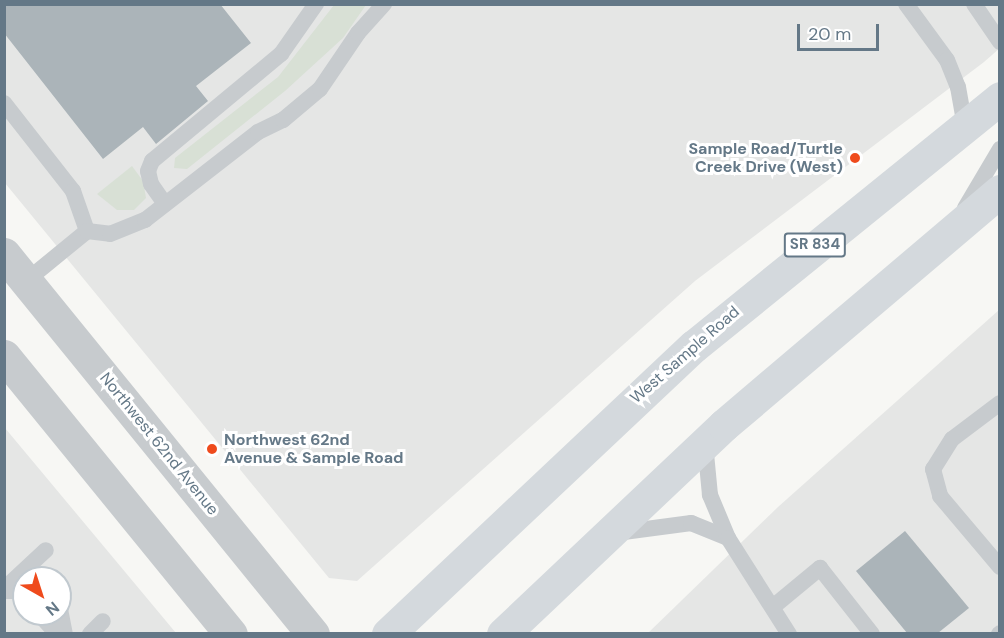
<!DOCTYPE html>
<style>
body{margin:0}
#map{position:relative;width:1004px;height:638px;overflow:hidden;background:#f7f7f4;font-family:"DM Sans",sans-serif}
div>[style]{position:absolute}
.built>*{inset:0;background:#e5e6e5}
.green>*{inset:0;background:#d8e0d5}
.building>*{inset:0;background:#abb4b9}
.service>*{height:16px;margin:-8px;padding:0 8px;transform-origin:8px;border-radius:8px;background:#c7cbce}
.tertiary>*{height:33px;margin:-16.5px;padding:0 16.5px;transform-origin:16.5px;border-radius:16.5px;background:#c7cbce}
.primary>*{height:33px;margin:-16.5px;padding:0 16.5px;transform-origin:16.5px;border-radius:16.5px;background:#d4d9dd}
.dots>*{width:16px;height:16px;translate:-50% -50%;box-sizing:border-box;border:3px solid #fff;border-radius:50%}
span{translate:-50% -50%;white-space:nowrap;text-align:center;line-height:1.15;-webkit-text-stroke:6px #fff;paint-order:stroke}
.shield-label span{padding:2px 4px;background:#fff;border:2px solid;border-radius:4px;-webkit-text-stroke-width:0}
.shield-label{font-size:15px;color:#647887;font-weight:700}
.poi-label{font-size:16px;color:#647887;font-weight:700}
.right{translate:-100% -50%;text-align:right}
.left{translate:0 -50%;text-align:left}
.street-label{font-size:16px;color:#647887}
.frame{position:absolute;inset:0;border:6px solid #647887;pointer-events:none}
.north{position:absolute;left:12px;top:566px;width:60px;height:60px;box-sizing:border-box;background:#fff;border:2px solid #c1c9cf;border-radius:50%;rotate:141deg;font-size:16px;font-weight:700;line-height:24px;text-align:center;color:#647887}
.north::after{content:'';display:block;margin:auto;width:21px;height:27px;background:#ef4b1d;clip-path:polygon(50% 0,100% 100%,50% 72%,0 100%)}
.scale{position:absolute;left:797px;top:24px;width:82px;height:27px;box-sizing:border-box;border:3px solid #647887;border-top:0;padding-left:8px;font-size:18px;line-height:21px;white-space:nowrap;color:#647887;-webkit-text-stroke:4px #fff;paint-order:stroke}
</style>
<div id="map">
<div class="built">
<div style="clip-path:polygon(999px 4px,1000px 48px,984px 62px,695px 281px,357px 581px,329px 578px,5px 183px,4px 5px)"></div>
<div style="clip-path:polygon(999px 310px,999px 633px,647px 634px,778px 507px)"></div>
<div style="clip-path:polygon(evenodd,5px 428px,176px 633px,5px 633px,5px 428px,24px 578px,60px 578px,60px 614px,24px 614px,24px 578px)"></div>
</div>
<div class="green">
<div style="clip-path:polygon(334px 5px,366px 5px,343px 38px,285px 91px,187px 169px,174px 168px,175px 158px,278px 77px)"></div>
<div style="clip-path:polygon(132px 166px,143px 181px,146px 198px,134px 210px,117px 210px,97px 194px)"></div>
</div>
<div class="building">
<div style="clip-path:polygon(4px 4px,220px 4px,251px 43px,196px 86px,208px 101px,156px 144px,143px 127px,103px 159px,4px 33px)"></div>
<div style="clip-path:polygon(905px 531px,969px 608px,938px 633px,907px 633px,856px 571px)"></div>
</div>
<div class="service">
<div style="left:906px;top:4px;width:69px;rotate:53.8deg"></div>
<div style="left:947px;top:60px;width:29px;rotate:68deg"></div>
<div style="left:958px;top:87px;width:39px;rotate:80deg"></div>
<div style="left:974px;top:4px;width:46px;rotate:55.6deg"></div>
<div style="left:4px;top:103px;width:112px;rotate:51.9deg"></div>
<div style="left:73px;top:191px;width:42px;rotate:70.7deg"></div>
<div style="left:165px;top:204px;width:24px;rotate:-125deg"></div>
<div style="left:151px;top:184px;width:13px;rotate:-103deg"></div>
<div style="left:148px;top:171px;width:11px;rotate:-68deg"></div>
<div style="left:152px;top:161px;width:168px;rotate:-39.7deg"></div>
<div style="left:281px;top:54px;width:61px;rotate:-55deg"></div>
<div style="left:965px;top:208px;width:69px;rotate:-59.3deg"></div>
<div style="left:26px;top:281px;width:79px;rotate:-39.3deg"></div>
<div style="left:87px;top:231px;width:23px;rotate:7deg"></div>
<div style="left:110px;top:234px;width:38px;rotate:-22deg"></div>
<div style="left:145px;top:220px;width:143px;rotate:-37.9deg"></div>
<div style="left:258px;top:132px;width:28px;rotate:-26deg"></div>
<div style="left:283px;top:120px;width:48px;rotate:-40deg"></div>
<div style="left:320px;top:89px;width:68px;rotate:-55.8deg"></div>
<div style="left:358px;top:33px;width:39px;rotate:-48deg"></div>
<div style="left:1000px;top:403px;width:60px;rotate:143.1deg"></div>
<div style="left:952px;top:439px;width:36px;rotate:122deg"></div>
<div style="left:933px;top:469px;width:28px;rotate:75deg"></div>
<div style="left:940px;top:496px;width:93px;rotate:49.8deg"></div>
<div style="left:616px;top:533px;width:76px;rotate:-7.6deg"></div>
<div style="left:691px;top:523px;width:40px;rotate:22deg"></div>
<div style="left:728px;top:538px;width:47px;rotate:-112.7deg"></div>
<div style="left:710px;top:495px;width:52px;rotate:-95.5deg"></div>
<div style="left:728px;top:538px;width:114px;rotate:57.6deg"></div>
<div style="left:4px;top:589px;width:57px;rotate:-42.9deg"></div>
<div style="left:4px;top:591px;width:20px"></div>
<div style="left:774px;top:606px;width:60px;rotate:-39.6deg"></div>
<div style="left:820px;top:568px;width:84px;rotate:51.8deg"></div>
<div style="left:60px;top:609px;width:25px;rotate:79deg"></div>
<div style="left:39px;top:614px;width:27px;rotate:48deg"></div>
<div style="left:90px;top:634px;width:18px;rotate:-45deg"></div>
<div style="left:999px;top:634px;width:1px;rotate:-45deg"></div>
</div>
<div class="tertiary">
<div style="left:4px;top:254px;width:490px;rotate:50.9deg"></div>
<div style="left:4px;top:356px;width:359px;rotate:50.8deg"></div>
</div>
<div class="primary">
<div style="left:388px;top:634px;width:420px;rotate:-43.3deg"></div>
<div style="left:694px;top:346px;width:394px;rotate:-39deg"></div>
<div style="left:503px;top:634px;width:304px;rotate:-43.4deg"></div>
<div style="left:724px;top:425px;width:362px;rotate:-40.3deg"></div>
</div>
<div class="dots">
<div style="left:855px;top:158px;background:#ef4b1d"></div>
<div style="left:212px;top:449px;background:#ef4b1d"></div>
</div>
<div class="shield-label">
<span style="left:815px;top:245px">SR 834</span>
</div>
<div class="poi-label">
<span class="right" style="left:843px;top:158px">Sample Road/Turtle<br>Creek Drive (West)</span>
<span class="left" style="left:224px;top:449px">Northwest 62nd<br>Avenue &amp; Sample Road</span>
</div>
<div class="street-label">
<span style="left:685px;top:355px;rotate:-41deg">West Sample Road</span>
<span style="left:159px;top:444px;rotate:51deg">Northwest 62nd Avenue</span>
</div>
<div class="frame"></div>
<div class="north">N</div>
<div class="scale">20 m</div>
</div>
